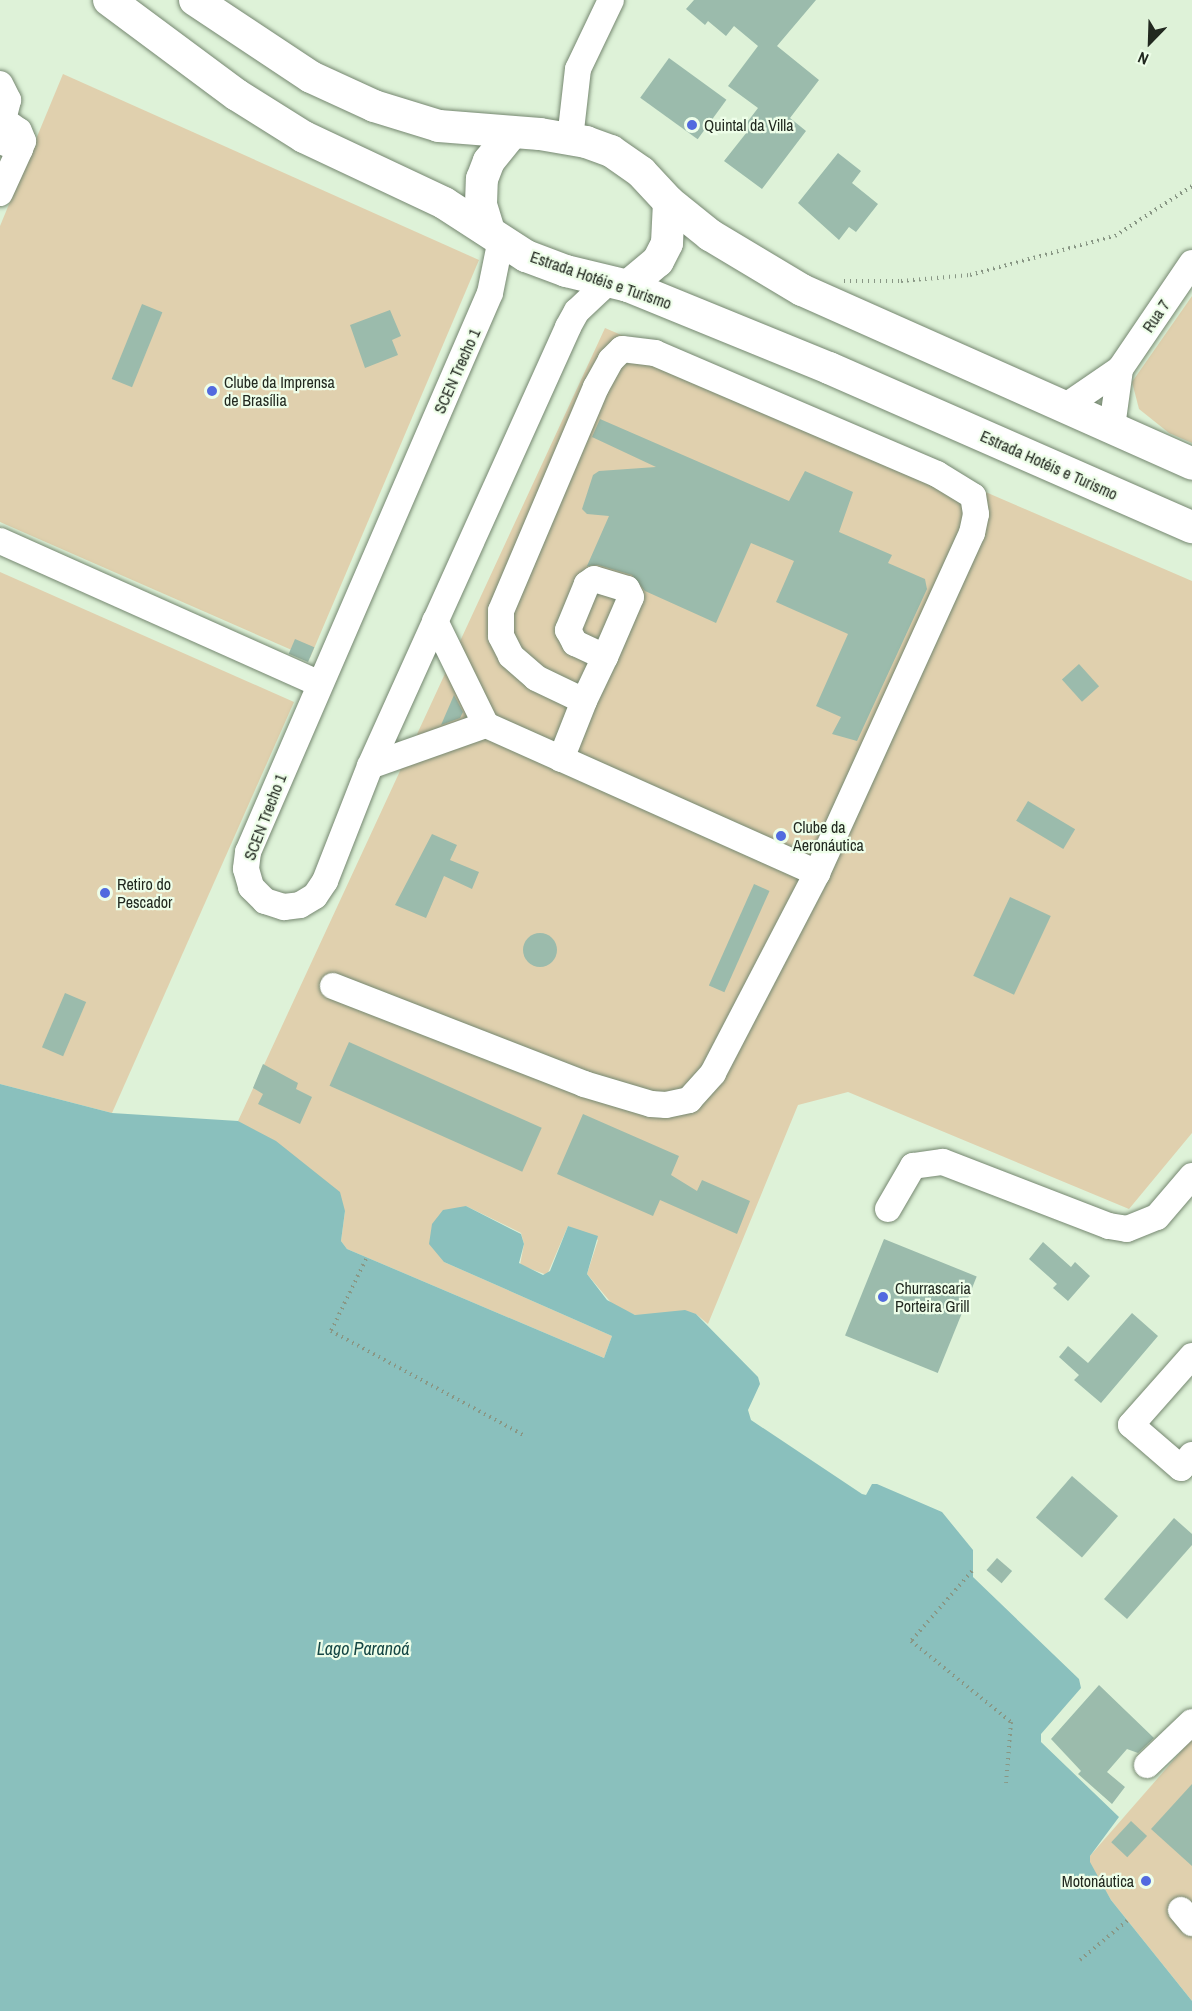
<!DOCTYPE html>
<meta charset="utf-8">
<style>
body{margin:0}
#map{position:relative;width:1192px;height:2011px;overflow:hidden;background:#def2d8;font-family:"Archivo Narrow",sans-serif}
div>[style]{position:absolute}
.green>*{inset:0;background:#e0d0ae}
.water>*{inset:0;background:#8ac0bd}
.building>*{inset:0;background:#9bbbac;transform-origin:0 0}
.round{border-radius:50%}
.path>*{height:4px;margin-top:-2px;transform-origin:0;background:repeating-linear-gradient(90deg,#899785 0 1.5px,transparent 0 6px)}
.roads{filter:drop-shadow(0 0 2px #758770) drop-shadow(0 0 2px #758770)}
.minor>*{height:26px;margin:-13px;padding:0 13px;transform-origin:13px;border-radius:13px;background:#fff}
.major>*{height:32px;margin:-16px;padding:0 16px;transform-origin:16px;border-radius:16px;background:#fff}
.dots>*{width:16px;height:16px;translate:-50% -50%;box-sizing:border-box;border:3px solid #eefee9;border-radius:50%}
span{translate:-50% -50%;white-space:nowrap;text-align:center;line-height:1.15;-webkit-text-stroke:4.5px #eefee9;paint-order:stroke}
.poi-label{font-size:16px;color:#222920}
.left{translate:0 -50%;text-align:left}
.right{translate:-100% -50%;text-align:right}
.street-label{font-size:16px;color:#222920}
.water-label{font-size:18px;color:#154644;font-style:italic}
.north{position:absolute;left:1120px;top:12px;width:60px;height:60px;-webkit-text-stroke:4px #eefee9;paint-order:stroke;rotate:203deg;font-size:16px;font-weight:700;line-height:24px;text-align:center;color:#222920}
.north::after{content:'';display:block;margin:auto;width:21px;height:27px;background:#222920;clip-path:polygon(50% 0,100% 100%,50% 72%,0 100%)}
</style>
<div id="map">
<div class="green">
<div style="clip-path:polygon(63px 74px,479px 260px,310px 658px,0 522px,0 226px)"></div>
<div style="clip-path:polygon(1192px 296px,1192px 443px,1169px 433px,1139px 409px,1132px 382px)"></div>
<div style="clip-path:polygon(605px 328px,1192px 581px,1192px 1133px,1129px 1209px,848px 1092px,798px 1105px,708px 1324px,696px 1314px,635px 1315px,613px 1305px,587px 1274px,598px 1240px,568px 1226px,547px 1275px,520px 1265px,524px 1244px,521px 1233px,466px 1206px,444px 1262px,612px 1336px,604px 1358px,347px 1249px,341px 1241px,345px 1211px,238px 1121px)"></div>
<div style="clip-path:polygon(0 572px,294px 702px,112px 1113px,0 1084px)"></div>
<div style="clip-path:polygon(1192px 1739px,1192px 2001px,1111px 1900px,1089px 1862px,1089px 1857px)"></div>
</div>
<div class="water">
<div style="clip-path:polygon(0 1084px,112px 1113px,238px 1121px,276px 1141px,340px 1192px,345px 1211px,341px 1241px,347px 1249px,604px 1358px,612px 1336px,444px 1262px,429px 1244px,432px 1224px,443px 1210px,466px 1206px,521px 1234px,524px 1244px,519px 1263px,543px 1275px,550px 1271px,568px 1226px,598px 1236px,587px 1274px,607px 1300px,635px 1315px,685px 1310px,696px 1314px,758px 1377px,760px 1384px,748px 1410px,751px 1420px,862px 1494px,866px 1495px,872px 1484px,877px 1484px,942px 1512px,973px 1550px,973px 1577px,1079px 1679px,1081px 1688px,1041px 1734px,1041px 1742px,1119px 1817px,1090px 1856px,1090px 1862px,1111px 1900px,1192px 2001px,1192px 2011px,0 2011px)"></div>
</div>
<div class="building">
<div style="clip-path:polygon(694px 0,816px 0,777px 46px,819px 80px,790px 118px,806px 131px,762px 189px,724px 161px,747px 132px,742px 129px,758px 108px,728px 86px,758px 46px,734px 26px,726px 36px,708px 21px,705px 25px,686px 9px)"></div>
<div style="left:669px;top:58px;width:71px;height:49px;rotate:36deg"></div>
<div style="clip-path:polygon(838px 153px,861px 171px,852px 183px,878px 204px,856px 232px,849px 227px,839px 240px,798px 203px)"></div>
<div style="left:142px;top:304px;width:22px;height:81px;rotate:22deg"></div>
<div style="clip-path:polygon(390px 310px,401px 336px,392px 340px,398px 355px,365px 368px,350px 325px)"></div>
<div style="clip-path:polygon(600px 419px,789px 501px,805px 471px,853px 492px,839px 532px,892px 555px,888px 563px,925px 579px,927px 589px,857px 741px,832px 734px,841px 717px,816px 706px,848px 634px,776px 602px,794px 561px,751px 543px,716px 623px,645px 591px,632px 575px,598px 565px,587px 566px,609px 516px,587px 514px,582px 509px,593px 475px,599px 471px,656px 467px,592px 437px)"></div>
<div style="left:295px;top:639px;width:21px;height:16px;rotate:23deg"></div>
<div style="left:1079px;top:664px;width:30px;height:23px;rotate:48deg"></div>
<div style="clip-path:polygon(454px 695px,463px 712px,460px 718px,441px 725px)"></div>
<div style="left:1028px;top:801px;width:55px;height:23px;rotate:31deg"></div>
<div style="clip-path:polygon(432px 834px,457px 845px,450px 860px,479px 872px,472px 889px,444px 876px,426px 918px,395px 905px)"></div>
<div style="left:754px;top:884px;width:17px;height:111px;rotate:24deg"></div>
<div style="left:1010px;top:897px;width:45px;height:87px;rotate:25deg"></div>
<div class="round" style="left:523px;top:933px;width:34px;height:34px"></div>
<div style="left:65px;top:993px;width:23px;height:59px;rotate:23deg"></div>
<div style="left:349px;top:1042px;width:211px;height:48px;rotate:24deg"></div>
<div style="clip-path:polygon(263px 1064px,298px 1083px,296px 1089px,312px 1097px,300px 1124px,258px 1104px,263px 1094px,253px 1088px)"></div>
<div style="clip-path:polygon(583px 1114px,679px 1156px,671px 1175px,697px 1191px,702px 1180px,750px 1201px,737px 1234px,660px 1200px,653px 1216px,557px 1174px)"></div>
<div style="left:884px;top:1239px;width:100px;height:104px;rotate:22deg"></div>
<div style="clip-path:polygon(1043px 1242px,1071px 1267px,1075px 1262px,1090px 1276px,1068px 1301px,1053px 1288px,1057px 1284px,1029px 1259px)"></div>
<div style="clip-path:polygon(1132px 1313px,1158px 1336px,1101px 1403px,1074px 1380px,1079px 1375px,1059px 1357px,1068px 1346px,1088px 1363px)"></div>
<div style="left:1072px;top:1476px;width:61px;height:55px;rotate:41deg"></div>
<div style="clip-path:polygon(1174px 1518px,1192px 1534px,1192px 1545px,1127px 1619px,1104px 1599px)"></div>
<div style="left:997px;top:1558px;width:20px;height:16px;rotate:41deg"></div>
<div style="clip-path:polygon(1099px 1685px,1154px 1738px,1138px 1753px,1127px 1749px,1107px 1772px,1125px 1787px,1112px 1804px,1078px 1774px,1081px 1771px,1051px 1739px)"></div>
<div style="clip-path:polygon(1192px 1784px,1192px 1866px,1151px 1829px)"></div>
<div style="left:1131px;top:1821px;width:22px;height:29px;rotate:43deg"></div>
</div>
<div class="path">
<div style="left:844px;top:281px;width:57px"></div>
<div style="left:901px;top:281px;width:69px;rotate:-5deg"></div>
<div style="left:970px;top:275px;width:150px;rotate:-15.1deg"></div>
<div style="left:1115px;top:236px;width:92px;rotate:-33deg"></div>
<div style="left:366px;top:1259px;width:80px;rotate:115.9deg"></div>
<div style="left:331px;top:1331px;width:218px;rotate:28.4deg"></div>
<div style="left:972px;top:1571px;width:93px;rotate:131.1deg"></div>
<div style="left:911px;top:1641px;width:129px;rotate:39deg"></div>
<div style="left:1011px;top:1722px;width:61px;rotate:94.7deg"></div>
<div style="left:1080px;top:1960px;width:62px;rotate:-39.8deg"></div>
</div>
<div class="roads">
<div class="minor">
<div style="left:0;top:84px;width:18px;rotate:63deg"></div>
<div style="left:8px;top:100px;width:21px;rotate:104deg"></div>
<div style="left:3px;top:120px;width:19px;rotate:35deg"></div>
<div style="left:19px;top:131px;width:11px;rotate:68deg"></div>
<div style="left:23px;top:141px;width:9px;rotate:111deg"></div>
<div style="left:20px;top:149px;width:22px;rotate:-158deg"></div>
<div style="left:570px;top:139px;width:70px;rotate:-83.5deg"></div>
<div style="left:578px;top:69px;width:76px;rotate:-64.4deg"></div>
<div style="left:0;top:193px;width:48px;rotate:-65.6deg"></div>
<div style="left:501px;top:239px;width:55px;rotate:101.5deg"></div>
<div style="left:490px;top:293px;width:609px;rotate:113.41deg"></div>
<div style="left:248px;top:852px;width:17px;rotate:97deg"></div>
<div style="left:246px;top:869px;width:19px;rotate:74deg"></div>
<div style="left:251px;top:887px;width:20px;rotate:45deg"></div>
<div style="left:265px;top:901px;width:20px;rotate:18deg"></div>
<div style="left:284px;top:907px;width:16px;rotate:-7deg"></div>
<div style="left:300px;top:905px;width:17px;rotate:-31deg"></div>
<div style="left:315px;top:896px;width:18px;rotate:-56deg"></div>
<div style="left:325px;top:881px;width:123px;rotate:-68.6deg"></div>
<div style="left:370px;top:766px;width:482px;rotate:-65.7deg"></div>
<div style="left:568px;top:327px;width:18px;rotate:-61deg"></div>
<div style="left:577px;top:311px;width:44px;rotate:-43.2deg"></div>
<div style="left:1066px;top:406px;width:65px;rotate:-34.4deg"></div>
<div style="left:1120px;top:369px;width:128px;rotate:-55.8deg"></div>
<div style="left:1112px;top:427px;width:59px;rotate:-82.1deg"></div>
<div style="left:0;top:541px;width:350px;rotate:24.1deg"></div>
<div style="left:435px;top:621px;width:116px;rotate:63.9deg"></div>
<div style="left:486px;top:725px;width:363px;rotate:24.1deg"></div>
<div style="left:561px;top:759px;width:62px;rotate:-68.4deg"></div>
<div style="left:584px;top:701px;width:49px;rotate:-64.5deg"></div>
<div style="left:605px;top:657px;width:65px;rotate:-66.6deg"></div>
<div style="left:631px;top:597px;width:9px;rotate:-117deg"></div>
<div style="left:627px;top:589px;width:34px;rotate:-163deg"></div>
<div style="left:594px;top:579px;width:9px;rotate:144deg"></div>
<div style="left:587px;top:584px;width:50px;rotate:112.4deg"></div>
<div style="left:568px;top:630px;width:15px;rotate:62deg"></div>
<div style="left:575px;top:643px;width:33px;rotate:25deg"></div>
<div style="left:370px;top:766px;width:123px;rotate:-19.5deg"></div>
<div style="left:333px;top:986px;width:269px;rotate:21.3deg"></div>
<div style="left:584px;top:1084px;width:70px;rotate:16.6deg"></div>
<div style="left:651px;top:1104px;width:15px;rotate:4deg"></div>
<div style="left:666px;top:1105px;width:24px;rotate:-12deg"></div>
<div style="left:689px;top:1100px;width:36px;rotate:-48deg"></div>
<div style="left:713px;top:1073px;width:225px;rotate:-62.5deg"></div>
<div style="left:817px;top:873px;width:374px;rotate:-65.5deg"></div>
<div style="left:972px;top:533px;width:19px;rotate:-78deg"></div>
<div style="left:976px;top:514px;width:18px;rotate:-99deg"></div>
<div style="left:973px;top:496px;width:42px;rotate:-148.6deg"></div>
<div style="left:937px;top:474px;width:307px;rotate:-156.8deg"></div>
<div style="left:655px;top:353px;width:33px;rotate:-173deg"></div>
<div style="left:622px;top:349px;width:16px;rotate:135deg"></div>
<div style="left:611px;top:360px;width:31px;rotate:119deg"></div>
<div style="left:596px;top:387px;width:243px;rotate:113deg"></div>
<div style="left:501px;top:611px;width:25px;rotate:90deg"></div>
<div style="left:501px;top:636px;width:22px;rotate:63deg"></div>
<div style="left:511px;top:656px;width:33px;rotate:41deg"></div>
<div style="left:536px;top:678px;width:53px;rotate:25.6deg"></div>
<div style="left:888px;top:1209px;width:50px;rotate:-59.8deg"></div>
<div style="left:913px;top:1166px;width:30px;rotate:-8deg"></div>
<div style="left:943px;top:1162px;width:178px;rotate:21.1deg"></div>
<div style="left:1109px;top:1226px;width:18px;rotate:9deg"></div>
<div style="left:1127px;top:1229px;width:32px;rotate:-22deg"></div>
<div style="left:1157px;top:1217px;width:54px;rotate:-49.5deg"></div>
<div style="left:1192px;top:1356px;width:92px;rotate:131.5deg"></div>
<div style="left:1131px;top:1425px;width:66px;rotate:40.7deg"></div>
<div style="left:1181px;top:1468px;width:17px;rotate:-50deg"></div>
<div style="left:1147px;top:1765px;width:62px;rotate:-43.7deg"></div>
<div style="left:1181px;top:1910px;width:17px;rotate:50deg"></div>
</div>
<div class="major">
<div style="left:109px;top:0;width:159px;rotate:36.6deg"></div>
<div style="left:237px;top:95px;width:79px;rotate:32.1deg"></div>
<div style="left:304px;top:137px;width:155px;rotate:25.2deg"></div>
<div style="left:444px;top:203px;width:98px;rotate:32.9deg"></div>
<div style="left:526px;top:256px;width:43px;rotate:20.6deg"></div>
<div style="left:566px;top:271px;width:64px;rotate:13.6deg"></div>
<div style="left:628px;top:286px;width:217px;rotate:22.2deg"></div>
<div style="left:829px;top:368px;width:396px;rotate:23.7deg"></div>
<div style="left:195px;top:0;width:139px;rotate:33.6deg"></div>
<div style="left:311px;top:77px;width:69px;rotate:24.7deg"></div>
<div style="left:374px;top:106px;width:68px;rotate:17.1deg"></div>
<div style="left:439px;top:126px;width:101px;rotate:4.5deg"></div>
<div style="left:540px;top:134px;width:47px;rotate:9.9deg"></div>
<div style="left:586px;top:142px;width:27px;rotate:20deg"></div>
<div style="left:611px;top:151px;width:37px;rotate:35deg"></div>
<div style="left:641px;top:172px;width:41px;rotate:47deg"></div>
<div style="left:669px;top:202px;width:53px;rotate:38.8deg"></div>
<div style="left:710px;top:235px;width:107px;rotate:30.9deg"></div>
<div style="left:802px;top:290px;width:427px;rotate:24deg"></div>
<div style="left:489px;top:231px;width:28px;rotate:-107deg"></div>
<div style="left:481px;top:204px;width:25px;rotate:-88deg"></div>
<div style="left:482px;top:179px;width:19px;rotate:-69deg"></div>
<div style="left:489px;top:161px;width:36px;rotate:-51deg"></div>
<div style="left:628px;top:286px;width:39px;rotate:-40deg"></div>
<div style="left:658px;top:261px;width:20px;rotate:-63deg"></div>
<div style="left:667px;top:243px;width:41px;rotate:-87.2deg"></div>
</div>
</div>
<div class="dots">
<div style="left:692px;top:125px;background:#526adf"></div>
<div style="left:212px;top:391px;background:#526adf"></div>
<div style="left:781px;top:836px;background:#526adf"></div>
<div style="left:105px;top:893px;background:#526adf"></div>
<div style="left:883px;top:1297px;background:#526adf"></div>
<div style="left:1146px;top:1881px;background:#526adf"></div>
</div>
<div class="poi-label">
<span class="left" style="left:704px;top:125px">Quintal da Villa</span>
<span class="left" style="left:224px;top:391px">Clube da Imprensa<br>de Brasília</span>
<span class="left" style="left:793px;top:836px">Clube da<br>Aeronáutica</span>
<span class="left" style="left:117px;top:893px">Retiro do<br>Pescador</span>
<span class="left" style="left:895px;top:1297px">Churrascaria<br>Porteira Grill</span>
<span class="right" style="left:1134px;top:1881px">Motonáutica</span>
</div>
<div class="street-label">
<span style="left:601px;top:280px;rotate:19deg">Estrada Hotéis e Turismo</span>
<span style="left:1156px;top:316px;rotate:-56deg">Rua 7</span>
<span style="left:457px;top:371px;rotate:-66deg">SCEN Trecho 1</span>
<span style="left:1049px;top:465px;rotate:24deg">Estrada Hotéis e Turismo</span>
<span style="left:265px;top:817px;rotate:-69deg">SCEN Trecho 1</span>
</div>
<div class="water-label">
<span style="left:363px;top:1649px">Lago Paranoá</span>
</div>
<div class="north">N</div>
</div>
